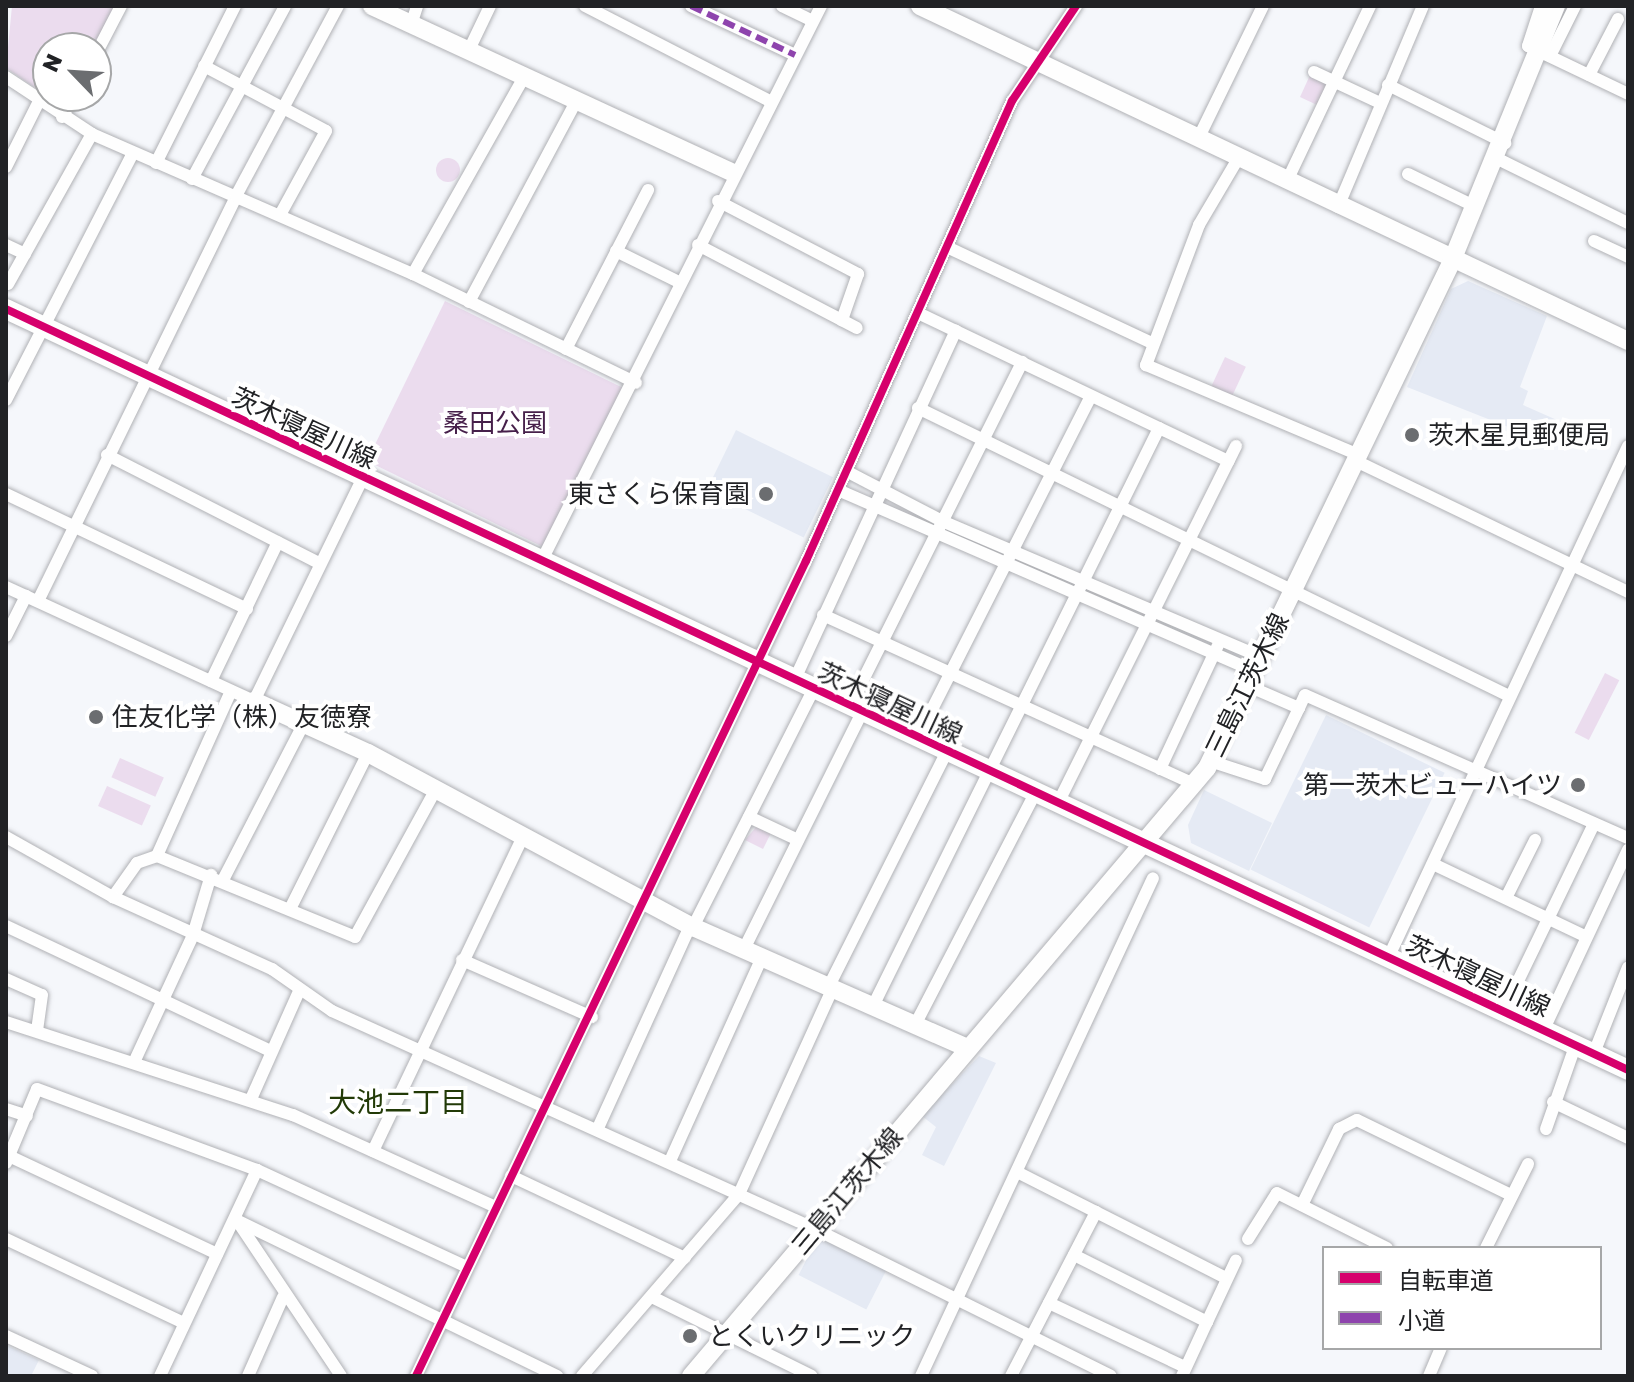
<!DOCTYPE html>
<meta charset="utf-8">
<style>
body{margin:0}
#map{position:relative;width:1634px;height:1382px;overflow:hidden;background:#f5f7fb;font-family:"Golos Text","Noto Sans JP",sans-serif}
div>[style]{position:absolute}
.built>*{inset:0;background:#e5eaf4;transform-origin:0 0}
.green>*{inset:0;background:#ebdcee;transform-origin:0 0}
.round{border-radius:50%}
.roads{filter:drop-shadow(0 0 2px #b0b1b5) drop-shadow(0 0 2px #b0b1b5)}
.street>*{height:12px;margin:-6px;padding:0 6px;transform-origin:6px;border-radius:6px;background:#fefefe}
.secondary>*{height:18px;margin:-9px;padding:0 9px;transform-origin:9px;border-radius:9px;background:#fefefe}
.primary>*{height:20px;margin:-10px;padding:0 10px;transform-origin:10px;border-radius:10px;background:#fefefe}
.quiet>*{height:6px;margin-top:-3px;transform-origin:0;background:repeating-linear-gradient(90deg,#8e44ad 0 12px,transparent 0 18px)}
.cycleway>*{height:8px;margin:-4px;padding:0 4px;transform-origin:4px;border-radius:4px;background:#d6006c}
.dots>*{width:22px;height:22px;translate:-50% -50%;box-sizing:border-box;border:4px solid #fff;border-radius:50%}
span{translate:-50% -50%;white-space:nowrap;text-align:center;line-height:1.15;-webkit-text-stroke:8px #fff;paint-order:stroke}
.park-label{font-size:26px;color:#46204a}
.street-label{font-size:26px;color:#212225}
.poi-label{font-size:26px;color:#212225}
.left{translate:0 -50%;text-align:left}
.right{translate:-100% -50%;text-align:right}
.neighbourhood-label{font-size:28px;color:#223a07}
.frame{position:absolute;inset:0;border:8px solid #212225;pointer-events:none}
.legend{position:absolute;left:1322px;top:1246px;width:280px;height:104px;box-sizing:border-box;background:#fff;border:2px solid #a6a7a8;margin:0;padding:10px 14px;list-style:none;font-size:24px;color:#212225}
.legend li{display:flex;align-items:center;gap:16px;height:40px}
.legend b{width:40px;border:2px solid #a6a7a8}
.north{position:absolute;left:32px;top:32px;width:80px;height:80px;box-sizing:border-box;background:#fff;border:2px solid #a6a7a8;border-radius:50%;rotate:295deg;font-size:22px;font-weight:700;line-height:32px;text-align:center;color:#212225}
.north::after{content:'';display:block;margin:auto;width:28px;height:36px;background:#6b6d70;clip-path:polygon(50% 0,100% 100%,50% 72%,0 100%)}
</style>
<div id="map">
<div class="built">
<div style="clip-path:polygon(1468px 281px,1547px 316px,1520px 387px,1528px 391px,1523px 405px,1566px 424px,1556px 446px,1407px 387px,1451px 289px)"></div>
<div style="left:736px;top:430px;width:108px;height:67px;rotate:26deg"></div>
<div style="left:1326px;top:715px;width:132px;height:172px;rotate:26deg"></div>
<div style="clip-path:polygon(1204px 790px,1272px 823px,1249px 871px,1191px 843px,1188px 825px)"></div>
<div style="clip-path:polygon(979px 1056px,996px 1063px,944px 1166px,922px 1155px,936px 1127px,922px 1116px)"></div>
<div style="left:819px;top:1235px;width:76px;height:45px;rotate:27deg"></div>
<div style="clip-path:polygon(6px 1345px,39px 1360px,31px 1376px,6px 1376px)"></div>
</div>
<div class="green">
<div style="clip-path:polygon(12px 6px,117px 6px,95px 48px,48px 48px,48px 96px,70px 96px,67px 103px,59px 104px,6px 68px)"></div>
<div style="clip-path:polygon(1311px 73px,1327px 86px,1317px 105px,1300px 97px)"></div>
<div class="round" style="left:436px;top:158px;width:24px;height:24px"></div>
<div style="left:445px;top:301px;width:200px;height:178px;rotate:26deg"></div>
<div style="left:1225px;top:357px;width:23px;height:36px;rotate:25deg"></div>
<div style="left:1605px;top:673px;width:16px;height:67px;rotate:27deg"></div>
<div style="left:120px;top:758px;width:48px;height:21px;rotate:24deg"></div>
<div style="left:107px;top:786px;width:48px;height:22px;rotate:24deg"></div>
<div style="clip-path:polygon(757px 826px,771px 833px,763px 849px,745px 840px)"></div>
</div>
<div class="roads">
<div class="street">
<div style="left:585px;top:6px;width:208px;rotate:27.2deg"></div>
<div style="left:691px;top:6px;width:115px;rotate:25.2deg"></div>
<div style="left:782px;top:6px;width:34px;rotate:26deg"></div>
<div style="left:1541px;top:6px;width:42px;rotate:108deg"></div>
<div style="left:1528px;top:46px;width:111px;rotate:25.6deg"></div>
<div style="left:411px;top:25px;width:20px;rotate:-72deg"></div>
<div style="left:468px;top:52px;width:51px;rotate:-64.4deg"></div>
<div style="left:96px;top:54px;width:54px;rotate:-62.5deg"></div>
<div style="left:1550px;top:56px;width:56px;rotate:-63.4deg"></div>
<div style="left:204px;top:66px;width:138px;rotate:28deg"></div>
<div style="left:326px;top:131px;width:96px;rotate:118.7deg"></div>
<div style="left:1314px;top:72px;width:71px;rotate:25.1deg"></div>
<div style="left:1589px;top:75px;width:63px;rotate:-62.6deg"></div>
<div style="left:6px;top:77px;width:103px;rotate:33.5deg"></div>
<div style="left:92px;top:134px;width:350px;rotate:23.6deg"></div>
<div style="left:413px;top:274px;width:248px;rotate:26deg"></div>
<div style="left:1388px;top:85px;width:131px;rotate:26.4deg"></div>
<div style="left:62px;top:117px;width:24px;rotate:-60deg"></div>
<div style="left:1199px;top:137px;width:146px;rotate:-64deg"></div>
<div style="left:1239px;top:157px;width:79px;rotate:120.5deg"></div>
<div style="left:1199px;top:225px;width:150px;rotate:110.7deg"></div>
<div style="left:1146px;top:365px;width:233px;rotate:22.9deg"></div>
<div style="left:1498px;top:159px;width:145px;rotate:26.2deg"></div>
<div style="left:156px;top:163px;width:176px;rotate:-63.3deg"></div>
<div style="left:6px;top:167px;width:72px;rotate:-63.4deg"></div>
<div style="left:1408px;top:174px;width:76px;rotate:25.9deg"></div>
<div style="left:192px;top:179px;width:196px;rotate:-61.7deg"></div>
<div style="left:1287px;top:181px;width:194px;rotate:-64.6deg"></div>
<div style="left:718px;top:201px;width:158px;rotate:27.5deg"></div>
<div style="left:858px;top:274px;width:49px;rotate:109.2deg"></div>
<div style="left:1338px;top:207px;width:218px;rotate:-67.1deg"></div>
<div style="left:1594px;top:241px;width:38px;rotate:25deg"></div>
<div style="left:6px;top:245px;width:21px;rotate:25deg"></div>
<div style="left:698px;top:245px;width:179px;rotate:27.6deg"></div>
<div style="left:949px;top:248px;width:222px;rotate:25.1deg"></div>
<div style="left:616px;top:251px;width:72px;rotate:26.2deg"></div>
<div style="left:413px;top:274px;width:224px;rotate:-60.6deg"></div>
<div style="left:8px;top:284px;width:172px;rotate:-60.8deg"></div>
<div style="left:469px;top:302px;width:227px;rotate:-61.9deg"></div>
<div style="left:918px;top:313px;width:344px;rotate:25.5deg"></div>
<div style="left:566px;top:349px;width:179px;rotate:-62.7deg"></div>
<div style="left:6px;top:400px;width:278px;rotate:-62.8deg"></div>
<div style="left:918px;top:408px;width:655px;rotate:25.98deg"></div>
<div style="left:107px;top:455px;width:238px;rotate:27deg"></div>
<div style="left:1358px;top:462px;width:300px;rotate:25.7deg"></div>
<div style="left:846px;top:471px;width:108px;rotate:27.5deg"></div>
<div style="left:942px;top:521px;width:347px;rotate:23.1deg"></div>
<div style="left:838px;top:490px;width:455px;rotate:23.5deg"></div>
<div style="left:6px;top:494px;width:267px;rotate:25.5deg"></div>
<div style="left:541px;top:562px;width:623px;rotate:-63.27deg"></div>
<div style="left:6px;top:587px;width:273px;rotate:24.7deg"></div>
<div style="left:254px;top:701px;width:248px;rotate:-64deg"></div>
<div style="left:38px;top:601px;width:451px;rotate:-63.9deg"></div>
<div style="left:236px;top:196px;width:216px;rotate:-61.8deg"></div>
<div style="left:823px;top:615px;width:407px;rotate:24.5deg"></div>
<div style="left:6px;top:636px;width:45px;rotate:-63.4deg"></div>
<div style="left:211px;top:681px;width:154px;rotate:-64.3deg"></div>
<div style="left:794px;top:681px;width:386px;rotate:-65.2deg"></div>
<div style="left:231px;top:691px;width:181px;rotate:114.2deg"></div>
<div style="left:157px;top:856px;width:21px;rotate:161deg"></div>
<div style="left:137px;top:863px;width:42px;rotate:125.2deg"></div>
<div style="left:113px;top:897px;width:175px;rotate:24.4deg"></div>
<div style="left:272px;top:969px;width:73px;rotate:35deg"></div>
<div style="left:332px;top:1011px;width:530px;rotate:24.29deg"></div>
<div style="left:815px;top:1229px;width:330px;rotate:26.4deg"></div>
<div style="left:850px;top:706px;width:385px;rotate:-63.4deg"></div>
<div style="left:1299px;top:708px;width:14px;rotate:-65deg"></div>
<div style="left:1305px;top:695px;width:353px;rotate:23.9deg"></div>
<div style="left:918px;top:737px;width:382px;rotate:-63.1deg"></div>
<div style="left:1210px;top:761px;width:58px;rotate:18.1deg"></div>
<div style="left:1265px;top:779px;width:79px;rotate:-64.4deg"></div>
<div style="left:1299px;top:708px;width:56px;rotate:-156.7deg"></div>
<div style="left:1160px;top:769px;width:137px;rotate:-64.9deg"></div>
<div style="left:1058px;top:803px;width:399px;rotate:-63.5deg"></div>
<div style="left:749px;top:817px;width:54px;rotate:25.1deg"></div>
<div style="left:6px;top:837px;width:123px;rotate:29.3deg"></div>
<div style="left:157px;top:856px;width:214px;rotate:22.2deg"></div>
<div style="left:355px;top:937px;width:166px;rotate:-61.3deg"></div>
<div style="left:1433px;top:864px;width:170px;rotate:25.4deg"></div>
<div style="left:223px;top:880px;width:177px;rotate:-62.7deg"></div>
<div style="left:1506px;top:898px;width:65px;rotate:-63.4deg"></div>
<div style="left:290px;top:909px;width:174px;rotate:-63.4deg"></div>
<div style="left:6px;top:926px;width:292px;rotate:25.3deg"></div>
<div style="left:693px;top:927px;width:266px;rotate:-63.1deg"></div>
<div style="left:744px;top:949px;width:265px;rotate:-63.5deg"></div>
<div style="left:1389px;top:956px;width:563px;rotate:-64.89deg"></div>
<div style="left:462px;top:960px;width:142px;rotate:23.7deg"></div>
<div style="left:6px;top:979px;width:39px;rotate:24deg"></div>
<div style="left:42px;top:995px;width:34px;rotate:98deg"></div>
<div style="left:829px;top:986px;width:263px;rotate:-63.3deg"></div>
<div style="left:873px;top:1006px;width:645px;rotate:-63.67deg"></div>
<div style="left:1504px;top:1010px;width:207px;rotate:-64.2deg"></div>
<div style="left:6px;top:1022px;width:302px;rotate:18deg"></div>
<div style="left:293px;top:1115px;width:223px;rotate:24.4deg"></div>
<div style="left:915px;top:1025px;width:263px;rotate:-62.6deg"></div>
<div style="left:1544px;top:1029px;width:198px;rotate:-64.9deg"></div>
<div style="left:1594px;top:1053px;width:92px;rotate:-68.4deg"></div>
<div style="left:136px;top:1058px;width:136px;rotate:-65.1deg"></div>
<div style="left:193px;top:935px;width:63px;rotate:-73.3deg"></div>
<div style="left:251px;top:1099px;width:120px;rotate:-66deg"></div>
<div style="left:1553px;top:1102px;width:83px;rotate:25.6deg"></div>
<div style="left:6px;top:1109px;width:22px;rotate:18deg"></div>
<div style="left:598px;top:1128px;width:222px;rotate:-65.5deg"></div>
<div style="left:1546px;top:1129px;width:90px;rotate:-70.6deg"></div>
<div style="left:373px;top:1151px;width:348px;rotate:-64.5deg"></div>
<div style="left:9px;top:1156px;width:230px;rotate:25.2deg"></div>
<div style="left:670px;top:1161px;width:224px;rotate:-65.7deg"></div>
<div style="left:6px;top:1163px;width:80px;rotate:-67.3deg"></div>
<div style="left:37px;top:1089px;width:234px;rotate:20.2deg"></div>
<div style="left:1019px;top:1173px;width:230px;rotate:26.9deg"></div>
<div style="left:511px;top:1176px;width:192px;rotate:25.2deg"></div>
<div style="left:1302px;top:1205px;width:85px;rotate:-64deg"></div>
<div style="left:1339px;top:1129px;width:20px;rotate:-27deg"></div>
<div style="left:1357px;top:1120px;width:171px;rotate:26deg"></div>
<div style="left:238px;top:1221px;width:355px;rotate:25.9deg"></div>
<div style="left:238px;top:1222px;width:185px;rotate:56.2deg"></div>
<div style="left:6px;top:1239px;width:197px;rotate:25.3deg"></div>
<div style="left:1248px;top:1239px;width:54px;rotate:-57.8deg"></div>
<div style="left:1277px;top:1193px;width:123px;rotate:26.6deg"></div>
<div style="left:1486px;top:1248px;width:94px;rotate:-63.4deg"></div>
<div style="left:1074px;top:1255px;width:149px;rotate:26.7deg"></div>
<div style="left:1207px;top:1322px;width:68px;rotate:-64.9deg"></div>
<div style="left:652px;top:1297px;width:178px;rotate:26.3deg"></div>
<div style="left:1049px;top:1303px;width:150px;rotate:25.2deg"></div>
<div style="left:6px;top:1336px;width:95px;rotate:24.9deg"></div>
<div style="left:160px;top:1376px;width:228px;rotate:-64.8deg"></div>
<div style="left:257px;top:1170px;width:231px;rotate:24.8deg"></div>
<div style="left:248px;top:1376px;width:86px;rotate:-66.1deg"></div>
<div style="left:416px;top:1376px;width:904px;rotate:-64.43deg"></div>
<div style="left:806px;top:561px;width:504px;rotate:-65.88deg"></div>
<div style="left:1012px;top:101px;width:115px;rotate:-56deg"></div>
<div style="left:582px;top:1376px;width:240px;rotate:-49.2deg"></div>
<div style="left:739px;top:1194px;width:226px;rotate:-65.5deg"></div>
<div style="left:921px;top:1376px;width:549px;rotate:-65.02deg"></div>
<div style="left:1011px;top:1376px;width:185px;rotate:-62.6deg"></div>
<div style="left:1182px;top:1376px;width:60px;rotate:-65.2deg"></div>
<div style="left:1429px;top:1376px;width:30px;rotate:-67deg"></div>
</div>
<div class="secondary">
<div style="left:372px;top:6px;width:396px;rotate:24.8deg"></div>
<div style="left:920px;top:6px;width:783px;rotate:25.32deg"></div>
<div style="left:254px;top:701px;width:125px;rotate:24.5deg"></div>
<div style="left:368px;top:753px;width:369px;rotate:28.2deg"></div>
<div style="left:693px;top:927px;width:300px;rotate:23.8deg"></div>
<div style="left:691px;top:1376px;width:797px;rotate:-49.68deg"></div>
<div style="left:1207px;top:768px;width:561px;rotate:-64.21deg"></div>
<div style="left:1451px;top:263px;width:278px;rotate:-67.8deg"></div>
</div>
<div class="primary">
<div style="left:6px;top:309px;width:1792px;rotate:25.13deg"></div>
</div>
</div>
<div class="quiet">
<div style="left:691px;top:6px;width:115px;rotate:25.2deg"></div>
</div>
<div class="cycleway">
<div style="left:6px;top:309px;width:1792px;rotate:25.13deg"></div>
<div style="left:416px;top:1376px;width:904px;rotate:-64.43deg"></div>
<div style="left:806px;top:561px;width:504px;rotate:-65.88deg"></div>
<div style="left:1012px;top:101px;width:115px;rotate:-56deg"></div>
</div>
<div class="dots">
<div style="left:1412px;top:435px;background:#6b6d70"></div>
<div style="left:766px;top:494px;background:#6b6d70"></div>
<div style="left:96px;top:717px;background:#6b6d70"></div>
<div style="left:1578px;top:785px;background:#6b6d70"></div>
<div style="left:690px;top:1336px;background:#6b6d70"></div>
</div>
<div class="park-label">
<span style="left:495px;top:423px">桑田公園</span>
</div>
<div class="street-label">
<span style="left:304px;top:428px;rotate:25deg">茨木寝屋川線</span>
<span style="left:1247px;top:685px;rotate:-64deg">三島江茨木線</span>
<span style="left:890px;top:703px;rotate:25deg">茨木寝屋川線</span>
<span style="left:1478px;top:976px;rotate:25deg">茨木寝屋川線</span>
<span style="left:847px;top:1191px;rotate:-50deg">三島江茨木線</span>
</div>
<div class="poi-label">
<span class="left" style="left:1428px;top:435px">茨木星見郵便局</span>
<span class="right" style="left:750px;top:494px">東さくら保育園</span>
<span class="left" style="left:112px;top:717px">住友化学（株）友徳寮</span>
<span class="right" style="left:1562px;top:785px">第一茨木ビューハイツ</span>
<span class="left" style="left:708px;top:1336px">とくいクリニック</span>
</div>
<div class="neighbourhood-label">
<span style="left:398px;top:1102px">大池二丁目</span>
</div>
<div class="frame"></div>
<ul class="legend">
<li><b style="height:10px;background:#d6006c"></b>自転車道</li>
<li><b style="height:10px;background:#8e44ad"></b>小道</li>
</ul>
<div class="north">N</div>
</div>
